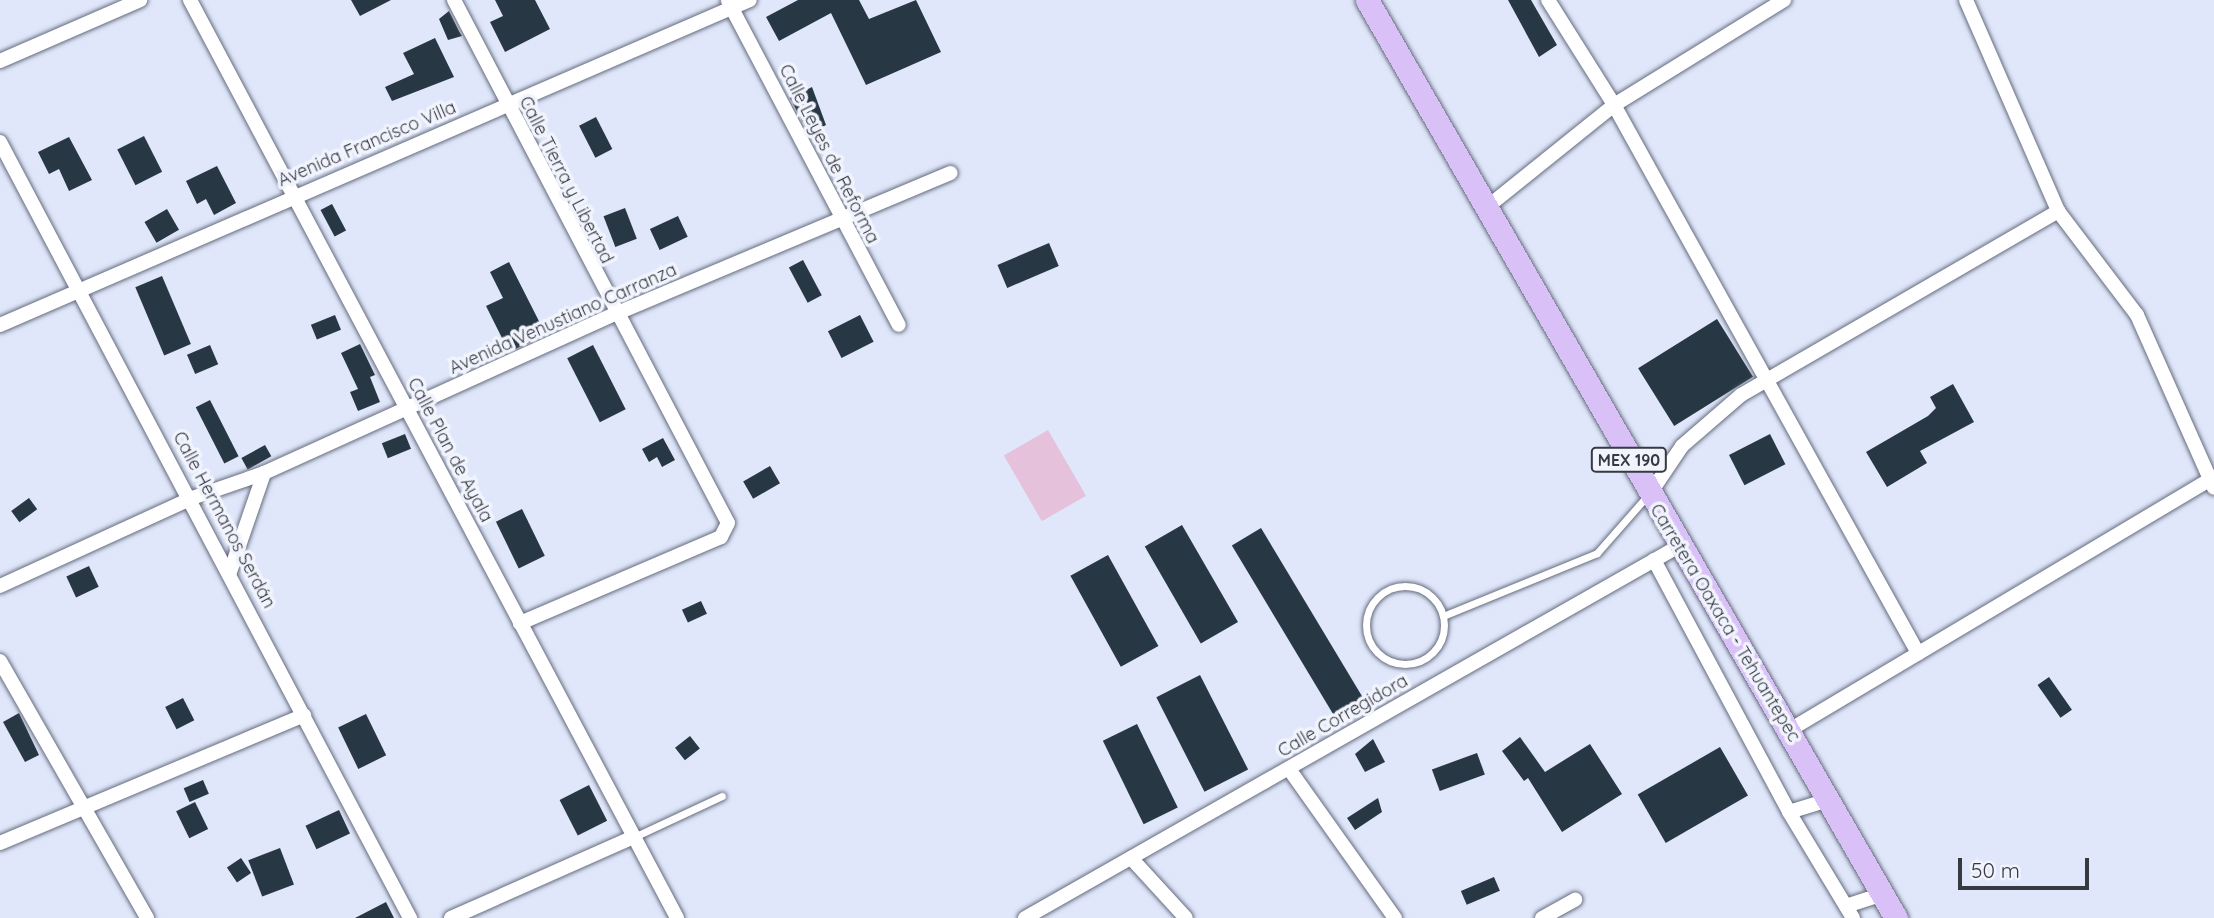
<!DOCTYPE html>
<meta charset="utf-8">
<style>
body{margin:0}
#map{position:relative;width:2214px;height:918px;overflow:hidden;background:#e0e7fb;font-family:Quicksand,sans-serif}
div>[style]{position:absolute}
.green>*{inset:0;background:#e6c1db;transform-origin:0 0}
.building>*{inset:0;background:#273743;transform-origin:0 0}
.roads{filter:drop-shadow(0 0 2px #666c7e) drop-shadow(0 0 2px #666c7e)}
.service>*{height:7px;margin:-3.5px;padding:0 3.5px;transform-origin:3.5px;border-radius:3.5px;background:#fff}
.service>.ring{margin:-3.5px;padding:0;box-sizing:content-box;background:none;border:7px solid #fff;border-radius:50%}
.minor>*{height:14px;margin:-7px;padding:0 7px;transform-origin:7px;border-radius:7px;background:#fff}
.primary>*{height:23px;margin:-11.5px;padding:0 11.5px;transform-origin:11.5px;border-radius:11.5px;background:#d9c1f7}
span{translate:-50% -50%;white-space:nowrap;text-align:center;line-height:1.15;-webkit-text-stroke:7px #f1f4fd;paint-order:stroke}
.shield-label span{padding:2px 5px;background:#f1f4fd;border:2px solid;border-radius:5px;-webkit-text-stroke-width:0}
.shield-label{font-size:16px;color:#363941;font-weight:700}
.street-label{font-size:18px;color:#363941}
.scale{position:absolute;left:1958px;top:858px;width:131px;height:32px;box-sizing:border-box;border:4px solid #363941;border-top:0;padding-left:9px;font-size:21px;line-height:24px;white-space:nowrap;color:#363941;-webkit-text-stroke:5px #f1f4fd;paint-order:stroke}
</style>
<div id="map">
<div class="green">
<div style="left:1048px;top:430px;width:76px;height:51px;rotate:60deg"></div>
</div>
<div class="building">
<div style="clip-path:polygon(351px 0,391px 0,360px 16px)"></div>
<div style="clip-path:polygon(495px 0,535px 0,550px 29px,505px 52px,490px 22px,503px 16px)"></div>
<div style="clip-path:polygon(798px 0,859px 0,869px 19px,916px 0,941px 52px,866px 85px,831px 13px,779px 41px,766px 17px)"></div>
<div style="clip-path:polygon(1508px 0,1531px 0,1557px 45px,1539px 57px)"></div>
<div style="clip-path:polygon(449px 11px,459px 31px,462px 36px,448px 40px,439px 19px)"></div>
<div style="clip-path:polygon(435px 38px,454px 77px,392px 101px,385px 87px,414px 74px,403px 53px)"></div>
<div style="clip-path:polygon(812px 87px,826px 125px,809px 134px,790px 98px)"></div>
<div style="left:596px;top:117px;width:36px;height:19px;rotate:63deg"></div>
<div style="left:144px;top:136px;width:40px;height:30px;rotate:63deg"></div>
<div style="clip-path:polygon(69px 137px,92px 180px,69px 191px,59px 169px,49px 174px,38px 152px)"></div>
<div style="clip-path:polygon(217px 166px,236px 203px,214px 215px,206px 199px,197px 204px,186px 181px)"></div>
<div style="left:332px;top:204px;width:30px;height:13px;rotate:62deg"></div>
<div style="left:625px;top:208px;width:33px;height:23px;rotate:69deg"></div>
<div style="left:167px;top:209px;width:24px;height:26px;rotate:60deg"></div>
<div style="left:678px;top:216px;width:23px;height:31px;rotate:65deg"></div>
<div style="left:1049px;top:243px;width:25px;height:56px;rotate:67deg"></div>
<div style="left:803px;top:260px;width:40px;height:16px;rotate:62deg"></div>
<div style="clip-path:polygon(509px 262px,546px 335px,509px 352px,486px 306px,503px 298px,490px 272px)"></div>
<div style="left:162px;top:276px;width:74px;height:29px;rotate:67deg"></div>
<div style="left:335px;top:315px;width:16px;height:26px;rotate:68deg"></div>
<div style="left:860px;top:315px;width:30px;height:36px;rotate:63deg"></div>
<div style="left:1717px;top:319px;width:68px;height:93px;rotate:58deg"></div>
<div style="clip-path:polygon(360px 344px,375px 375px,370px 377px,380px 402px,358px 411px,350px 392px,358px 389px,341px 353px)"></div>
<div style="left:210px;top:345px;width:21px;height:25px;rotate:67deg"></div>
<div style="left:593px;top:345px;width:72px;height:29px;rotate:63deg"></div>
<div style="clip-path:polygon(1953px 384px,1974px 422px,1920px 451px,1927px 463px,1887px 487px,1866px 452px,1928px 416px,1936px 408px,1930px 397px)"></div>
<div style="left:210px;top:400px;width:63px;height:16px;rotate:63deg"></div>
<div style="left:405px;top:434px;width:16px;height:25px;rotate:68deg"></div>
<div style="left:1770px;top:434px;width:34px;height:46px;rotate:63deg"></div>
<div style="clip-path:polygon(663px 438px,675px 460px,662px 467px,657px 457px,649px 462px,642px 449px)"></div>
<div style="left:265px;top:445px;width:13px;height:27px;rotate:61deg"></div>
<div style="left:770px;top:466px;width:20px;height:31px;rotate:60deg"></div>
<div style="left:29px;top:498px;width:14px;height:22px;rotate:54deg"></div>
<div style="left:522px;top:509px;width:52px;height:29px;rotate:64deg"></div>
<div style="left:1182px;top:525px;width:112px;height:43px;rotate:60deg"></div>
<div style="left:1261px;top:528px;width:207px;height:34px;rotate:59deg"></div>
<div style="left:1108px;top:555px;width:104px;height:43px;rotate:61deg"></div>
<div style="left:89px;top:566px;width:23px;height:25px;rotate:65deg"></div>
<div style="left:701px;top:601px;width:14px;height:21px;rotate:65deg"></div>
<div style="left:1200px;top:675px;width:106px;height:49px;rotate:63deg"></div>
<div style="left:2049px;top:677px;width:40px;height:14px;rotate:55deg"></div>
<div style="left:183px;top:698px;width:25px;height:20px;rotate:63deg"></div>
<div style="clip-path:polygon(19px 713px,39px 755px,25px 762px,3px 722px)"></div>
<div style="left:366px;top:714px;width:46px;height:31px;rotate:64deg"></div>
<div style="left:1137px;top:724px;width:93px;height:38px;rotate:64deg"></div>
<div style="left:690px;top:736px;width:16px;height:19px;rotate:52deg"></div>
<div style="clip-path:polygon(1520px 737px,1545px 772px,1590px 744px,1622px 794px,1562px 832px,1528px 778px,1524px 781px,1502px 751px)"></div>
<div style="clip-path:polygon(1373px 739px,1385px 762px,1365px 772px,1355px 754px)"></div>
<div style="left:1720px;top:747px;width:56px;height:95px;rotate:60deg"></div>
<div style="left:1477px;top:753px;width:23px;height:48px;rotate:70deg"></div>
<div style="left:203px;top:780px;width:15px;height:21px;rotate:67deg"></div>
<div style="left:589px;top:785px;width:40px;height:33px;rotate:63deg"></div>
<div style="clip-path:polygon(1378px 798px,1382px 812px,1355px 830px,1347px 818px)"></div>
<div style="left:195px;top:802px;width:30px;height:21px;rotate:64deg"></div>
<div style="left:339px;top:810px;width:26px;height:37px;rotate:65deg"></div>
<div style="left:280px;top:848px;width:39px;height:34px;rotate:69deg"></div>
<div style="left:241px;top:858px;width:18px;height:17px;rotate:56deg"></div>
<div style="left:1494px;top:877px;width:15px;height:36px;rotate:67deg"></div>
<div style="clip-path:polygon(386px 902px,394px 918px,355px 918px)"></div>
</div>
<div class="roads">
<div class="service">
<div class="ring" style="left:1366px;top:586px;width:71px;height:71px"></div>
<div style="left:1443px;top:616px;width:166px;rotate:-22.2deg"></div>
<div style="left:1597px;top:553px;width:77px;rotate:-48.7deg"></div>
<div style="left:634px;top:837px;width:97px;rotate:-25deg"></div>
</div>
<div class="minor">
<div style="left:190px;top:0;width:1039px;rotate:62.05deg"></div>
<div style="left:454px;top:0;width:590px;rotate:62.35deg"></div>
<div style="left:728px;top:523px;width:16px;rotate:117deg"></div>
<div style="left:721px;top:537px;width:219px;rotate:156.8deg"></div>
<div style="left:1548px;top:0;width:124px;rotate:57.8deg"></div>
<div style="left:1614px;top:105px;width:627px;rotate:60.98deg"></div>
<div style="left:1966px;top:0;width:230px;rotate:66.4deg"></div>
<div style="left:2058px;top:211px;width:131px;rotate:52.8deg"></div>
<div style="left:2137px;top:315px;width:189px;rotate:66deg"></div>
<div style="left:728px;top:1px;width:366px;rotate:62.2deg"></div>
<div style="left:0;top:61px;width:153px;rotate:-23.5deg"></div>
<div style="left:0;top:142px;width:878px;rotate:62.15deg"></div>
<div style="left:1486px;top:208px;width:164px;rotate:-38.8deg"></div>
<div style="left:1614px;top:105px;width:200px;rotate:-31.7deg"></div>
<div style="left:0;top:325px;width:817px;rotate:-23.43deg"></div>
<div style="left:1649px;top:495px;width:59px;rotate:-56deg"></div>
<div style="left:1682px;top:446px;width:78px;rotate:-40.8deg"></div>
<div style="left:1741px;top:395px;width:367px;rotate:-30.1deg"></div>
<div style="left:1654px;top:560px;width:286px;rotate:61.8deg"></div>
<div style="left:1789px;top:812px;width:41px;rotate:-17.1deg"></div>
<div style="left:230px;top:572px;width:105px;rotate:-71deg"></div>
<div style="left:0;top:586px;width:211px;rotate:-24.6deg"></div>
<div style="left:192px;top:498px;width:76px;rotate:-19.1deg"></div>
<div style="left:264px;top:473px;width:385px;rotate:-24.4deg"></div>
<div style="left:615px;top:314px;width:364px;rotate:-22.8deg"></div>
<div style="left:0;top:661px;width:296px;rotate:60.2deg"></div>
<div style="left:1788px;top:731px;width:496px;rotate:-30.8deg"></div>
<div style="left:1289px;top:769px;width:183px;rotate:54.6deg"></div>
<div style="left:1789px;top:812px;width:124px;rotate:58.9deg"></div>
<div style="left:0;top:843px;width:330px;rotate:-22.8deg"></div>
<div style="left:1131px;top:858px;width:81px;rotate:47.5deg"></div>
<div style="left:1846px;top:906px;width:38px;rotate:-18deg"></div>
<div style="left:451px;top:918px;width:200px;rotate:-23.9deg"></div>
<div style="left:1025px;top:918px;width:752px;rotate:-29.63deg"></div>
<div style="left:1542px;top:918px;width:38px;rotate:-29deg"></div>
</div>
<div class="primary">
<div style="left:1367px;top:0;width:1060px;rotate:60.05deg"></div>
</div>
</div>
<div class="shield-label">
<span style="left:1629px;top:460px">MEX 190</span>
</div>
<div class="street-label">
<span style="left:367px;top:144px;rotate:-23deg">Avenida Francisco Villa</span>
<span style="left:829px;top:154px;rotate:63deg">Calle Leyes de Reforma</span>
<span style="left:566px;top:180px;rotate:63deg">Calle Tierra y Libertad</span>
<span style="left:563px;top:319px;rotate:-24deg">Avenida Venustiano Carranza</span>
<span style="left:450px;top:450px;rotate:62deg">Calle Plan de Ayala</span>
<span style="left:224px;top:520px;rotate:62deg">Calle Hermanos Serdán</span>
<span style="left:1725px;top:623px;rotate:59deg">Carretera Oaxaca - Tehuantepec</span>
<span style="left:1343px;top:716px;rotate:-30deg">Calle Corregidora</span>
</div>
<div class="scale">50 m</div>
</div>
